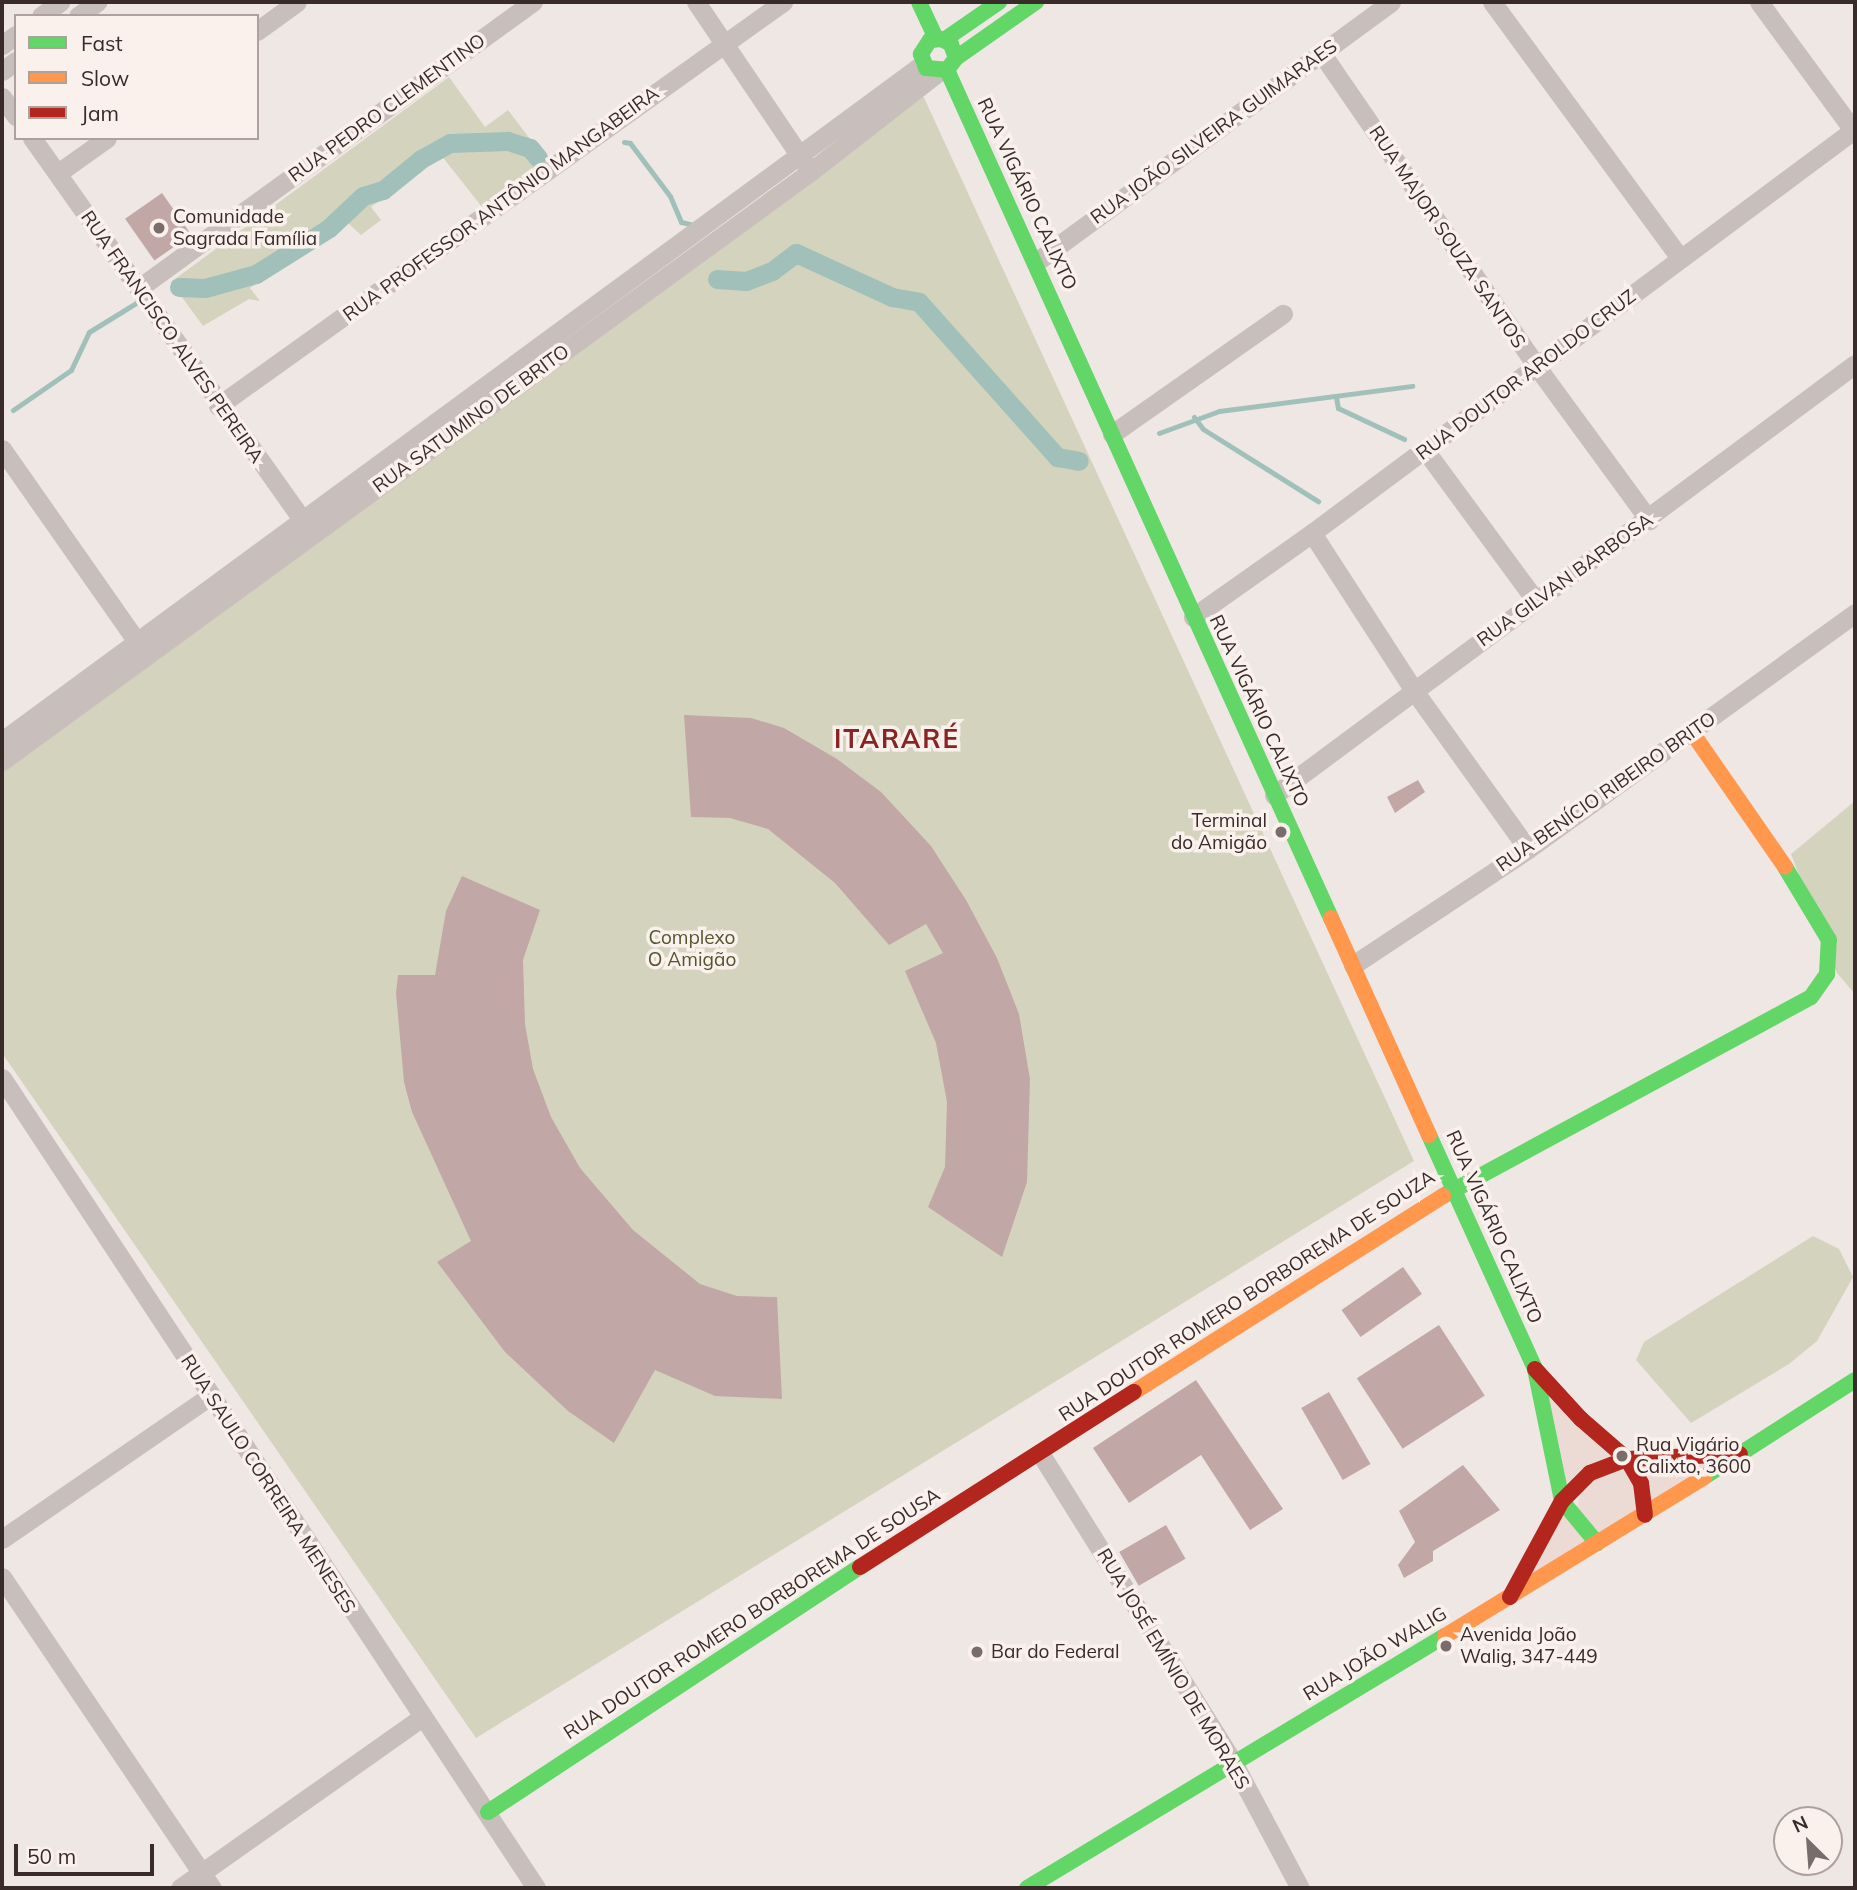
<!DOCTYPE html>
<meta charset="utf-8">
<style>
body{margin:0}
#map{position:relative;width:1857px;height:1890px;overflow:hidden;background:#eee7e4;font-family:Mulish,sans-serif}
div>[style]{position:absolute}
.green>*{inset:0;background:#d4d3be}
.plaza>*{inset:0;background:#ecdbd4}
.stream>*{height:5px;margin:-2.5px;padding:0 2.5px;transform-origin:2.5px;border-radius:2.5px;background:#a0c0b9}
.canal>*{height:19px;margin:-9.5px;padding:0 9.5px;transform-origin:9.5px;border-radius:9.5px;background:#a0c0b9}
.building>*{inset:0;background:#c1a8a6;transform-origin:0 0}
.street>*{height:19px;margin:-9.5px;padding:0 9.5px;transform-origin:9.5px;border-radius:9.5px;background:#c8bfbc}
.fast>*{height:16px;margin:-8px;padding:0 8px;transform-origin:8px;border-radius:8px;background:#63d668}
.slow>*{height:16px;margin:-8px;padding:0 8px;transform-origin:8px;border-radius:8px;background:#ff974d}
.jam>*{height:16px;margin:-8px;padding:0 8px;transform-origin:8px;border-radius:8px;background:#b3261e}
.dots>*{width:19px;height:19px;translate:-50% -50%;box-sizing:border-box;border:4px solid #faf0ec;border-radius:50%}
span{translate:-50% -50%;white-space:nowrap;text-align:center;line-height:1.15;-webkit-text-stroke:7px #faf0ec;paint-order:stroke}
.street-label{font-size:19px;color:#392b2a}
.poi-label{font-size:19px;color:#392b2a}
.left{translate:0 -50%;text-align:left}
.right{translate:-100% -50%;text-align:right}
.park-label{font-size:19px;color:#51572e}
.district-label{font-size:26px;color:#872524;font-weight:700;letter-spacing:2px}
.frame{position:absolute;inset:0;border:4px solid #392b2a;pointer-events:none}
.legend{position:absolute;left:14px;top:14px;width:245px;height:126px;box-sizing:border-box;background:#faf0ec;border:2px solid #ada19e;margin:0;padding:9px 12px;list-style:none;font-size:21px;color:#392b2a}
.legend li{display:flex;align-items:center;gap:14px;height:35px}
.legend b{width:35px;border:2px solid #ada19e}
.north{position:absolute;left:1773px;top:1806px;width:70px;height:70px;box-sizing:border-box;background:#faf0ec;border:2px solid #ada19e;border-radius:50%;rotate:335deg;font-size:19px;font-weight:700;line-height:28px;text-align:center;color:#392b2a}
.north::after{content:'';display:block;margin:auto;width:24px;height:32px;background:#786d6b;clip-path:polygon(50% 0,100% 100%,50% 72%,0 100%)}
.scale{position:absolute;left:14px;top:1844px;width:140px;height:32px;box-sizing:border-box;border:4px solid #392b2a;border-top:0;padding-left:9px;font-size:21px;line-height:24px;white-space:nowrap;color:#392b2a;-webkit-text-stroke:5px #faf0ec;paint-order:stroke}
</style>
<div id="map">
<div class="green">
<div style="clip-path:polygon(449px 77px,485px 127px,508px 110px,546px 160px,482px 207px,441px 155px,371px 207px,381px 220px,361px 235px,348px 223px,313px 249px,306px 245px,250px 288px,260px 301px,249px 299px,203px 326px,171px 282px)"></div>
<div style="clip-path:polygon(920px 89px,1414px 1161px,476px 1738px,2px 1053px,2px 762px)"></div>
<div style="clip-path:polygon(1855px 801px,1855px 994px,1837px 973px,1791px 854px)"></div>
<div style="clip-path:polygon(1813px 1236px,1839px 1249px,1853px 1277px,1817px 1341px,1789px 1364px,1691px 1423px,1636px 1360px,1644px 1342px)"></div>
</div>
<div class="plaza">
<div style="clip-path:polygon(1541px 1383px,1618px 1457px,1565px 1488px)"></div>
<div style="clip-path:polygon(1732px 1458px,1647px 1509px,1633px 1461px)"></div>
<div style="clip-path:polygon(1627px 1463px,1641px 1513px,1596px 1539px,1575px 1516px,1583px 1482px)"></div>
<div style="clip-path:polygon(1561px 1506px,1592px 1543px,1519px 1586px)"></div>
</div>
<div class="stream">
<div style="left:624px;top:142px;width:6px;rotate:9deg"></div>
<div style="left:630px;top:143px;width:66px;rotate:53deg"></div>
<div style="left:670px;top:196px;width:28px;rotate:67deg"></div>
<div style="left:681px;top:222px;width:13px;rotate:13deg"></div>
<div style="left:1336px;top:397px;width:11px;rotate:80deg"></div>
<div style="left:1338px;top:408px;width:73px;rotate:25.2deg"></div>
<div style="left:13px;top:410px;width:70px;rotate:-34.6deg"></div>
<div style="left:71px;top:370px;width:42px;rotate:-64.7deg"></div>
<div style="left:89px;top:332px;width:55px;rotate:-31.7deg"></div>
<div style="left:1194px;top:417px;width:15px;rotate:53deg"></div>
<div style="left:1203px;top:429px;width:136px;rotate:32.1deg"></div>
<div style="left:1159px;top:433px;width:64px;rotate:-20.1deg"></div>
<div style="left:1219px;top:411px;width:195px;rotate:-7.4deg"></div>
</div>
<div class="canal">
<div style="left:717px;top:279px;width:29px;rotate:4deg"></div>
<div style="left:746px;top:281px;width:28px;rotate:-21deg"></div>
<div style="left:772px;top:271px;width:30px;rotate:-37deg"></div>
<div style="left:796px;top:253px;width:106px;rotate:24.6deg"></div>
<div style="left:892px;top:297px;width:27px;rotate:10deg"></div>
<div style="left:919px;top:302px;width:208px;rotate:48.3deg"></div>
<div style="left:1057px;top:457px;width:22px;rotate:10deg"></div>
<div style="left:179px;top:287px;width:26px;rotate:2deg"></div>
<div style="left:205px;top:288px;width:53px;rotate:-15.4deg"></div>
<div style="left:256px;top:274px;width:86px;rotate:-32.2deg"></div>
<div style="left:329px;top:228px;width:47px;rotate:-43.3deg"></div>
<div style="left:363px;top:196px;width:21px;rotate:-17deg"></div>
<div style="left:383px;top:190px;width:49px;rotate:-39.2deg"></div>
<div style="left:421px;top:159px;width:33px;rotate:-29deg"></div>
<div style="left:450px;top:143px;width:58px;rotate:-2deg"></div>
<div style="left:508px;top:141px;width:23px;rotate:18deg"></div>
<div style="left:530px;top:148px;width:13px;rotate:51deg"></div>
</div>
<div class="building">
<div style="left:162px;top:193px;width:51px;height:45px;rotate:55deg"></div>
<div style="clip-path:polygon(684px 715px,751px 718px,784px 728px,837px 759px,881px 792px,931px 846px,966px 900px,997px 958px,1019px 1014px,1030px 1079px,1027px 1182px,1002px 1257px,928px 1207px,945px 1167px,947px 1102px,936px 1043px,905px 971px,943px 953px,926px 924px,889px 945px,835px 883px,768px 829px,730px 818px,691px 817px)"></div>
<div style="clip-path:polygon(1418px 780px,1425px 792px,1395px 813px,1387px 797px)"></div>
<div style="clip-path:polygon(462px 876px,540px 910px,523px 960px,525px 1024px,533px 1069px,551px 1117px,580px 1168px,633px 1230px,700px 1284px,737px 1296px,777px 1297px,782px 1399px,715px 1396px,655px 1370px,614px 1443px,568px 1411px,505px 1352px,437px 1262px,471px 1241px,412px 1112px,404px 1082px,396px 993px,398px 975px,435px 975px,446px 911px)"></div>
<div style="left:1403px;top:1267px;width:33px;height:75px;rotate:55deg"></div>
<div style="left:1439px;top:1325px;width:84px;height:98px;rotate:57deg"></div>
<div style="clip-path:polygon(1196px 1380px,1283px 1509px,1250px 1530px,1201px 1455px,1129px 1503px,1093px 1448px)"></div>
<div style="left:1329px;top:1392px;width:83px;height:32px;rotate:60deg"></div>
<div style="clip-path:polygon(1463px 1465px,1500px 1510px,1433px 1551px,1433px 1561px,1404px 1578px,1398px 1565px,1415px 1542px,1399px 1511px)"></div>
<div style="left:1166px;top:1525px;width:39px;height:54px;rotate:60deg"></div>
</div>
<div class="street">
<div style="left:696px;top:2px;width:200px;rotate:56deg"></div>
<div style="left:1492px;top:2px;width:318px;rotate:53.7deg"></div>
<div style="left:1759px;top:2px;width:159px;rotate:53.7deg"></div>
<div style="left:41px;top:16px;width:24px;rotate:-36deg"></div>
<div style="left:78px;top:16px;width:24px;rotate:-36deg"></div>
<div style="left:257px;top:31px;width:49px;rotate:-35.9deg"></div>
<div style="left:2px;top:45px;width:17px;rotate:-36deg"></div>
<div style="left:1322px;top:54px;width:380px;rotate:55.5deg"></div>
<div style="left:1537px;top:367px;width:190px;rotate:53.8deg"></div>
<div style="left:2px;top:71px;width:17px;rotate:-36deg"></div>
<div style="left:2px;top:97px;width:24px;rotate:54deg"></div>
<div style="left:32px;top:138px;width:481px;rotate:54.7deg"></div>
<div style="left:58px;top:173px;width:60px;rotate:-35.5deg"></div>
<div style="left:1036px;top:262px;width:440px;rotate:-36.2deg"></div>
<div style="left:139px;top:288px;width:487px;rotate:-36deg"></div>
<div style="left:218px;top:406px;width:695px;rotate:-35.57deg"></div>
<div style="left:1112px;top:434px;width:209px;rotate:-35.1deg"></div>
<div style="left:2px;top:449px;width:248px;rotate:55deg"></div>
<div style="left:1425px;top:450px;width:186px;rotate:53.7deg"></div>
<div style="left:1312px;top:533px;width:189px;rotate:57.1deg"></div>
<div style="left:1415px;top:692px;width:193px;rotate:54.3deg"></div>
<div style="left:1193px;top:617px;width:146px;rotate:-35.2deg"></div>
<div style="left:1312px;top:533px;width:677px;rotate:-36.65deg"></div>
<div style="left:2px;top:741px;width:1143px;rotate:-36.32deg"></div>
<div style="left:2px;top:761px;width:1000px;rotate:-36.09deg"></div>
<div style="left:810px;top:172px;width:161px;rotate:-37.9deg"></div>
<div style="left:1274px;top:795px;width:723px;rotate:-36.57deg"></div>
<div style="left:1353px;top:965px;width:210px;rotate:-33.5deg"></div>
<div style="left:1528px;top:849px;width:403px;rotate:-35.8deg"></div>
<div style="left:2px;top:1078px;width:970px;rotate:56.6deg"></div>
<div style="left:1040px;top:1453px;width:367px;rotate:58deg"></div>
<div style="left:1234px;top:1764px;width:140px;rotate:62deg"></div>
<div style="left:2px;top:1539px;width:252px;rotate:-34.5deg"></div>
<div style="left:2px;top:1577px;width:375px;rotate:56deg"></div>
<div style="left:180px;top:1888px;width:294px;rotate:-35.2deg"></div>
</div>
<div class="fast">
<div style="left:919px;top:2px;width:40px;rotate:65deg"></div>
<div style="left:944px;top:40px;width:67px;rotate:-34.6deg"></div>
<div style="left:956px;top:58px;width:15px;rotate:-110deg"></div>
<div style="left:951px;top:44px;width:10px;rotate:-151deg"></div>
<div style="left:942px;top:39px;width:12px;rotate:175deg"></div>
<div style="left:930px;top:40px;width:17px;rotate:123deg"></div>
<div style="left:921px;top:54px;width:15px;rotate:70deg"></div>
<div style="left:926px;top:68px;width:21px;rotate:5deg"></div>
<div style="left:947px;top:70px;width:15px;rotate:-53deg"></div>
<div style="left:956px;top:58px;width:98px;rotate:-35deg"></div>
<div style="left:947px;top:70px;width:931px;rotate:65.64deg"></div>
<div style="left:1429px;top:1135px;width:257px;rotate:65.6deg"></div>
<div style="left:1535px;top:1369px;width:135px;rotate:78.4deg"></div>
<div style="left:1562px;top:1501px;width:55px;rotate:50.2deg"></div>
<div style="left:1443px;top:1196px;width:418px;rotate:-28.4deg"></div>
<div style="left:1811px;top:997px;width:28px;rotate:-55deg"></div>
<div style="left:1827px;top:974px;width:34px;rotate:-87deg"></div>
<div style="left:1829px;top:940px;width:85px;rotate:-121.1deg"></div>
<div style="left:1704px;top:1477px;width:179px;rotate:-32.7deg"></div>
<div style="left:488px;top:1812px;width:445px;rotate:-33.4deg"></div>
<div style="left:1027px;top:1888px;width:488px;rotate:-31.1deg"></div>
</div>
<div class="slow">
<div style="left:1691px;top:731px;width:165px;rotate:55.3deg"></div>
<div style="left:1331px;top:918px;width:238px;rotate:65.7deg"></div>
<div style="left:1134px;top:1392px;width:366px;rotate:-32.4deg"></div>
<div style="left:1445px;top:1636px;width:304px;rotate:-31.5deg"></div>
</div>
<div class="jam">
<div style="left:1535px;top:1369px;width:68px;rotate:47.4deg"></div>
<div style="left:1581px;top:1419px;width:61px;rotate:41deg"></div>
<div style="left:1627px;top:1459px;width:28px;rotate:60deg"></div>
<div style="left:1641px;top:1483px;width:32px;rotate:83deg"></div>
<div style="left:860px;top:1567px;width:325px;rotate:-32.6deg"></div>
<div style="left:1510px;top:1597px;width:109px;rotate:-61.6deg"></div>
<div style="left:1562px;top:1501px;width:40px;rotate:-45deg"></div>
<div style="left:1590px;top:1473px;width:40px;rotate:-21deg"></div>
<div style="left:1627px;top:1459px;width:113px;rotate:-2.5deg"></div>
</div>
<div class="dots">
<div style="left:159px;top:228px;background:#786d6b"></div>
<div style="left:1281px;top:832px;background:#786d6b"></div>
<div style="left:1622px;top:1456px;background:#786d6b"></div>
<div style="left:1446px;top:1646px;background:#786d6b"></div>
<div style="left:977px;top:1652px;background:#786d6b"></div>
</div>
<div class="street-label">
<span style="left:387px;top:108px;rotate:-36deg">RUA PEDRO CLEMENTINO</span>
<span style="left:1214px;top:132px;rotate:-36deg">RUA JOÃO SILVEIRA GUIMARAES</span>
<span style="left:1027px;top:194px;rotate:65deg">RUA VIGÁRIO CALIXTO</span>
<span style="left:501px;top:204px;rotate:-36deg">RUA PROFESSOR ANTÔNIO MANGABEIRA</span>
<span style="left:1447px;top:237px;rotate:56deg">RUA MAJOR SOUZA SANTOS</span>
<span style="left:172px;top:337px;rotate:55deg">RUA FRANCISCO ALVES PEREIRA</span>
<span style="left:1526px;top:375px;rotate:-37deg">RUA DOUTOR AROLDO CRUZ</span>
<span style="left:471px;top:419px;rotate:-36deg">RUA SATUMINO DE BRITO</span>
<span style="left:1565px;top:580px;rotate:-36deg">RUA GILVAN BARBOSA</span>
<span style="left:1259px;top:711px;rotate:65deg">RUA VIGÁRIO CALIXTO</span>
<span style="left:1606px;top:792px;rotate:-35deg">RUA BENÍCIO RIBEIRO BRITO</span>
<span style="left:1494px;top:1227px;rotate:66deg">RUA VIGÁRIO CALIXTO</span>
<span style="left:1247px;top:1296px;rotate:-33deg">RUA DOUTOR ROMERO BORBOREMA DE SOUZA</span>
<span style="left:268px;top:1484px;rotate:57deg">RUA SAULO CORREIRA MENESES</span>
<span style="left:752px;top:1614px;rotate:-33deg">RUA DOUTOR ROMERO BORBOREMA DE SOUSA</span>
<span style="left:1375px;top:1654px;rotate:-31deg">RUA JOÃO WALIG</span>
<span style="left:1173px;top:1669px;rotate:59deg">RUA JOSÉ EMÍNIO DE MORAES</span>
</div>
<div class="poi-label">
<span class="left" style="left:173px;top:228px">Comunidade<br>Sagrada Família</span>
<span class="right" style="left:1267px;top:832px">Terminal<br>do Amigão</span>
<span class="left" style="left:1636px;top:1456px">Rua Vigário<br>Calixto, 3600</span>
<span class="left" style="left:1460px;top:1646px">Avenida João<br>Walig, 347-449</span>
<span class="left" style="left:991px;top:1652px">Bar do Federal</span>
</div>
<div class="park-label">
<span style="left:692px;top:949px">Complexo<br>O Amigão</span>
</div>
<div class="district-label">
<span style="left:897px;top:739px">ITARARÉ</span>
</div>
<div class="frame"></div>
<ul class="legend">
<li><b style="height:9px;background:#63d668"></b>Fast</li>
<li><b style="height:9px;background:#ff974d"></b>Slow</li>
<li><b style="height:9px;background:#b3261e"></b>Jam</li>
</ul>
<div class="north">N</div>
<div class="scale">50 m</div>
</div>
